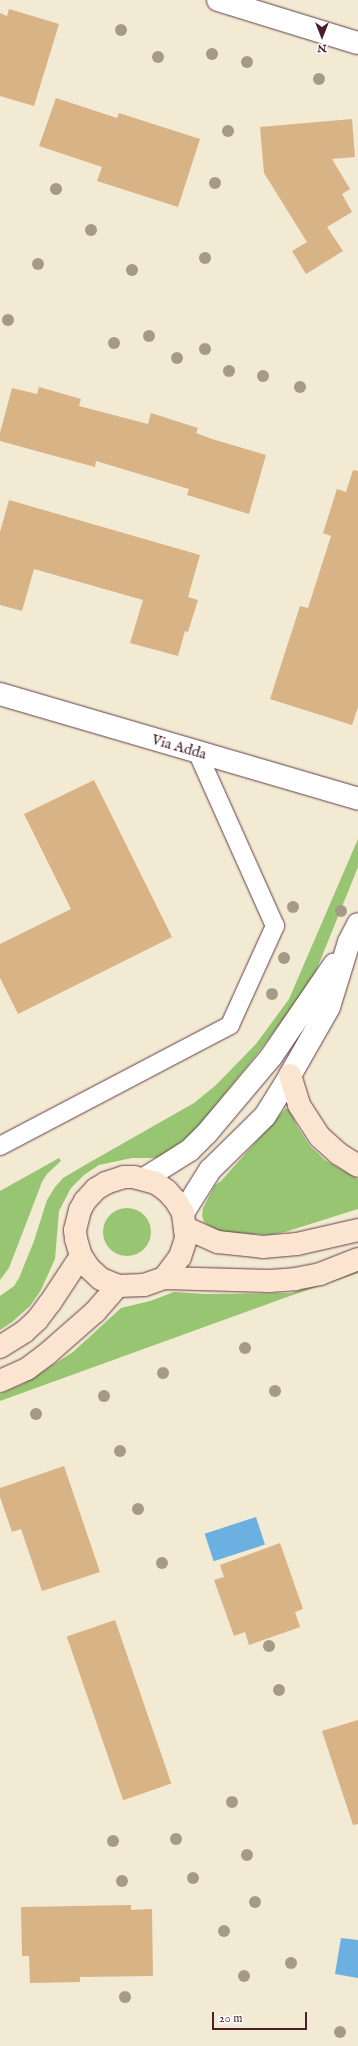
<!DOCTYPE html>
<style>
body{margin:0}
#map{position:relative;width:358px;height:2046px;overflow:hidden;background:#f3ead4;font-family:"IM FELL English",serif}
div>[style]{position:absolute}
.green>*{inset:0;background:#98c572}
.round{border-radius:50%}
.water>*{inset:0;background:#6ab1e1;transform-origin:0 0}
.building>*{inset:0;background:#d8b386;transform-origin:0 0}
.roads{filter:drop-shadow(0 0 1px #633d44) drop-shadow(0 0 1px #633d44)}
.service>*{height:18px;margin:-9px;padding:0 9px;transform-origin:9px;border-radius:9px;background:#fff}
.minor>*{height:22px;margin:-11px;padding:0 11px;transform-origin:11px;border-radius:11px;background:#fff}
.tertiary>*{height:22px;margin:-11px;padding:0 11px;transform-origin:11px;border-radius:11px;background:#fff}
.secondary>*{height:22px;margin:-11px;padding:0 11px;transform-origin:11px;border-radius:11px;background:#fce5d0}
.trees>*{width:12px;height:12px;margin:-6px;border-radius:50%;background:#a59a85}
span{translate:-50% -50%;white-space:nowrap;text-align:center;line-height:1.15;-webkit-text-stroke:3px #fff;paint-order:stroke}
.street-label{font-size:15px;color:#4a1f2b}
.north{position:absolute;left:302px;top:16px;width:40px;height:40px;-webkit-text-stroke:3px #fff;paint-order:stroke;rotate:180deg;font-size:11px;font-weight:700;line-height:16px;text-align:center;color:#4a1f2b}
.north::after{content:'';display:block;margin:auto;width:14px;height:18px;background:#4a1f2b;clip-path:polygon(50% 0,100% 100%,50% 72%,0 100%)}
.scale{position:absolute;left:212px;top:2012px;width:95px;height:18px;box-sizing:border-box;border:2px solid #4a1f2b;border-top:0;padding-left:5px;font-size:12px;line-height:14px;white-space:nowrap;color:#4a1f2b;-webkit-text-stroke:3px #fff;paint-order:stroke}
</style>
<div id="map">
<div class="green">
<div style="clip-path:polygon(358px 839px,358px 867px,312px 981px,261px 1049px,193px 1133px,159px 1158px,132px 1158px,99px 1165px,84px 1175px,71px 1188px,59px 1211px,55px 1259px,41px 1290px,30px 1306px,12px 1322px,0 1330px,0 1296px,14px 1286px,19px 1278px,34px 1241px,47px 1200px,55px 1187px,63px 1178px,85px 1165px,194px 1103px,216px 1085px,256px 1044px,289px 999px)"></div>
<div style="clip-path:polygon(286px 1108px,290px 1111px,297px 1126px,310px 1146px,325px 1160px,358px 1179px,358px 1209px,285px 1232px,269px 1235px,220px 1232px,212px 1228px,204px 1222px,202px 1216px,203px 1208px,215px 1185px,221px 1181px)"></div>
<div style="clip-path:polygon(59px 1158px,61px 1161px,47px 1174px,42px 1182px,9px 1268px,0 1280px,0 1191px)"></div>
<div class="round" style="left:103px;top:1208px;width:48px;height:48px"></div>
<div style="clip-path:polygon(358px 1270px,358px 1273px,287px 1297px,0 1401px,0 1394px,23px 1384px,73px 1352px,121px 1308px,150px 1301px,174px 1292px,205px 1294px,291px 1293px)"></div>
</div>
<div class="water">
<div style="left:256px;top:1517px;width:29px;height:54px;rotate:72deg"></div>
<div style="clip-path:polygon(341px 1938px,358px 1940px,358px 1978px,335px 1974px)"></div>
</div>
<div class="building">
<div style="clip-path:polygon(9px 9px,59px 24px,34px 106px,0 96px,0 13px,7px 16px)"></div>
<div style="clip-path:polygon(56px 98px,117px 118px,119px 113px,200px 139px,178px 207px,97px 181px,102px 167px,39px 146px)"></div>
<div style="clip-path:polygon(352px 119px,355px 157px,332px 159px,350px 189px,342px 194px,352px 212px,327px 227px,343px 251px,306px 274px,292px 251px,307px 242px,264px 173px,260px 127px)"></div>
<div style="clip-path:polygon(39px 387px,81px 399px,79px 406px,148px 424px,151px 413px,198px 428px,196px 433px,212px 439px,266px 455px,249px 514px,187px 495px,189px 489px,96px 461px,95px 467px,0 441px,0 433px,12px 388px,37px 394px)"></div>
<div style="clip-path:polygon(353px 470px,358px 471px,358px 707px,352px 725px,270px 699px,300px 606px,308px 608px,331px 536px,323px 533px,337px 489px,346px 492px)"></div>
<div style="clip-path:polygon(9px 500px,200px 555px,188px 597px,198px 600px,188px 632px,185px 631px,178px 656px,130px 643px,143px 600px,34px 569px,22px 611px,0 605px,0 532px)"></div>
<div style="clip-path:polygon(94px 780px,172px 937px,18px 1014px,0 978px,0 944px,71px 909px,24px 814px)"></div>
<div style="clip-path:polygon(64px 1466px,100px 1572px,42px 1591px,21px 1529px,12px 1532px,0 1497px,0 1488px)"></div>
<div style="clip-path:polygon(280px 1543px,303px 1609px,295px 1612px,300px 1627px,249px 1645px,245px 1632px,234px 1636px,214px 1580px,224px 1577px,220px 1565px)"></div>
<div style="left:115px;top:1620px;width:173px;height:51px;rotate:71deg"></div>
<div style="clip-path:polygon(358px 1720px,358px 1824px,353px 1825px,322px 1731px)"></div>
<div style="clip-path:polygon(131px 1905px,131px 1910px,152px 1909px,153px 1976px,80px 1977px,80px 1982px,30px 1983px,29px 1956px,22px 1956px,21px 1907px)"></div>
</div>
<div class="roads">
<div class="service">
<div style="left:0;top:1146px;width:260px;rotate:-27.7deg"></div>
<div style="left:230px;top:1025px;width:109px;rotate:-65.6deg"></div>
<div style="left:275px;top:926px;width:191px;rotate:-114.1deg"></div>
</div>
<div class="minor">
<div style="left:218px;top:0;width:146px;rotate:17.1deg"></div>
<div style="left:0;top:694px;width:373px;rotate:16.3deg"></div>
</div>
<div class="tertiary">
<div style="left:144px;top:1179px;width:54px;rotate:-32.2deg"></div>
<div style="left:190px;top:1150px;width:24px;rotate:-45deg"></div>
<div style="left:207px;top:1133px;width:99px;rotate:-49.9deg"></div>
<div style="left:271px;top:1057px;width:112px;rotate:-55.6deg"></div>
<div style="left:183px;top:1213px;width:51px;rotate:-57.9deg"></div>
<div style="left:210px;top:1170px;width:77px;rotate:-44.5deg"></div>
<div style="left:265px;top:1116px;width:36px;rotate:-58deg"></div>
<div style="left:284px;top:1086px;width:91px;rotate:-60.3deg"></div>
<div style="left:329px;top:1007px;width:68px;rotate:-72.9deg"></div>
<div style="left:349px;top:942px;width:20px;rotate:-63deg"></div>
</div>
<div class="secondary">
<div style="left:290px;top:1075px;width:31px;rotate:73deg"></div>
<div style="left:299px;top:1105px;width:38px;rotate:57deg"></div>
<div style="left:320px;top:1137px;width:25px;rotate:42deg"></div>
<div style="left:339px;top:1154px;width:22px;rotate:32deg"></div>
<div style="left:186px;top:1228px;width:35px;rotate:24deg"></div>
<div style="left:218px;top:1242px;width:45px;rotate:6.3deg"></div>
<div style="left:263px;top:1247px;width:34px;rotate:-5deg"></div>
<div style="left:297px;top:1244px;width:63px;rotate:-12.9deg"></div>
<div style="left:164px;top:1278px;width:26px;rotate:-53deg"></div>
<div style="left:180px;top:1257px;width:20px;rotate:-72deg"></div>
<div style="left:186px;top:1238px;width:25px;rotate:-97deg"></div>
<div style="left:183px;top:1213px;width:14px;rotate:-120deg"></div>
<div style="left:176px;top:1201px;width:13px;rotate:-132deg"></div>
<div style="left:167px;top:1191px;width:14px;rotate:-144deg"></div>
<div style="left:156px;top:1183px;width:23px;rotate:-165deg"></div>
<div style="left:134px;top:1177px;width:10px;rotate:180deg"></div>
<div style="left:124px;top:1177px;width:19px;rotate:162deg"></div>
<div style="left:106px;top:1183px;width:12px;rotate:149deg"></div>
<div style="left:96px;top:1189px;width:16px;rotate:133deg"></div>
<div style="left:85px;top:1201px;width:10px;rotate:119deg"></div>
<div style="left:80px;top:1210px;width:21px;rotate:104deg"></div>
<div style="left:75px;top:1230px;width:9px;rotate:84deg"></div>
<div style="left:76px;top:1239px;width:18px;rotate:74deg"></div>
<div style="left:81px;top:1256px;width:14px;rotate:56deg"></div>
<div style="left:89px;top:1268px;width:16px;rotate:43deg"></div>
<div style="left:101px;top:1279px;width:18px;rotate:22deg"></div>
<div style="left:118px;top:1286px;width:26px;rotate:-2deg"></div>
<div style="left:144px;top:1285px;width:21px;rotate:-19deg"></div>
<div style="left:164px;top:1278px;width:105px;rotate:1.6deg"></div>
<div style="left:269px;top:1281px;width:26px;rotate:-4deg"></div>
<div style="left:295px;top:1279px;width:25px;rotate:-11deg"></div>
<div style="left:320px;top:1274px;width:41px;rotate:-21.5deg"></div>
<div style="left:0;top:1347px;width:28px;rotate:-32deg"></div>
<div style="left:24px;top:1332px;width:18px;rotate:-43deg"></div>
<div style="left:37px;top:1320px;width:21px;rotate:-53deg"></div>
<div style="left:50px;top:1303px;width:56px;rotate:-56.6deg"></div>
<div style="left:0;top:1381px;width:30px;rotate:-24deg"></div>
<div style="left:27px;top:1369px;width:25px;rotate:-37deg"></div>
<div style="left:47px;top:1354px;width:64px;rotate:-41.2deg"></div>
<div style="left:95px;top:1312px;width:35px;rotate:-49deg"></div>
</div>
</div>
<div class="trees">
<div style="left:121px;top:30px"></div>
<div style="left:212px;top:54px"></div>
<div style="left:158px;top:57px"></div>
<div style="left:247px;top:62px"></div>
<div style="left:319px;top:79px"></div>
<div style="left:228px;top:131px"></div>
<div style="left:215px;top:183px"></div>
<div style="left:56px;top:189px"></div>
<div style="left:91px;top:230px"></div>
<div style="left:205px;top:258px"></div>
<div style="left:38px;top:264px"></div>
<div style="left:132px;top:270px"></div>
<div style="left:8px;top:320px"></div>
<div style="left:149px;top:336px"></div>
<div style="left:114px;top:343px"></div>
<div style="left:205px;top:349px"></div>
<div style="left:177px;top:358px"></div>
<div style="left:229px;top:371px"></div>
<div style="left:263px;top:376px"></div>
<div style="left:300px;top:387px"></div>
<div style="left:293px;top:907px"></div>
<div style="left:341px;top:911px"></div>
<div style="left:284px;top:958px"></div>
<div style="left:272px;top:994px"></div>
<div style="left:245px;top:1348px"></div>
<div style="left:163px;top:1373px"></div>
<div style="left:275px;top:1391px"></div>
<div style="left:104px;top:1396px"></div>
<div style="left:36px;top:1414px"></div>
<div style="left:120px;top:1451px"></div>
<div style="left:138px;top:1509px"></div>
<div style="left:162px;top:1563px"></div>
<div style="left:269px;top:1646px"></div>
<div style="left:279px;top:1690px"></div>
<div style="left:232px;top:1802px"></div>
<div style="left:176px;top:1839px"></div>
<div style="left:113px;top:1841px"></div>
<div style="left:247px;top:1855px"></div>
<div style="left:193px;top:1878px"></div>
<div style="left:122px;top:1881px"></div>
<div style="left:255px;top:1902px"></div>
<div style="left:224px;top:1931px"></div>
<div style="left:291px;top:1963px"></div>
<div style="left:244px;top:1976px"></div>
<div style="left:125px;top:1997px"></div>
<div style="left:340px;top:2032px"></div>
</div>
<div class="street-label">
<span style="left:179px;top:747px;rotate:16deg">Via Adda</span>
</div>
<div class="north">N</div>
<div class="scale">20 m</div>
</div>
